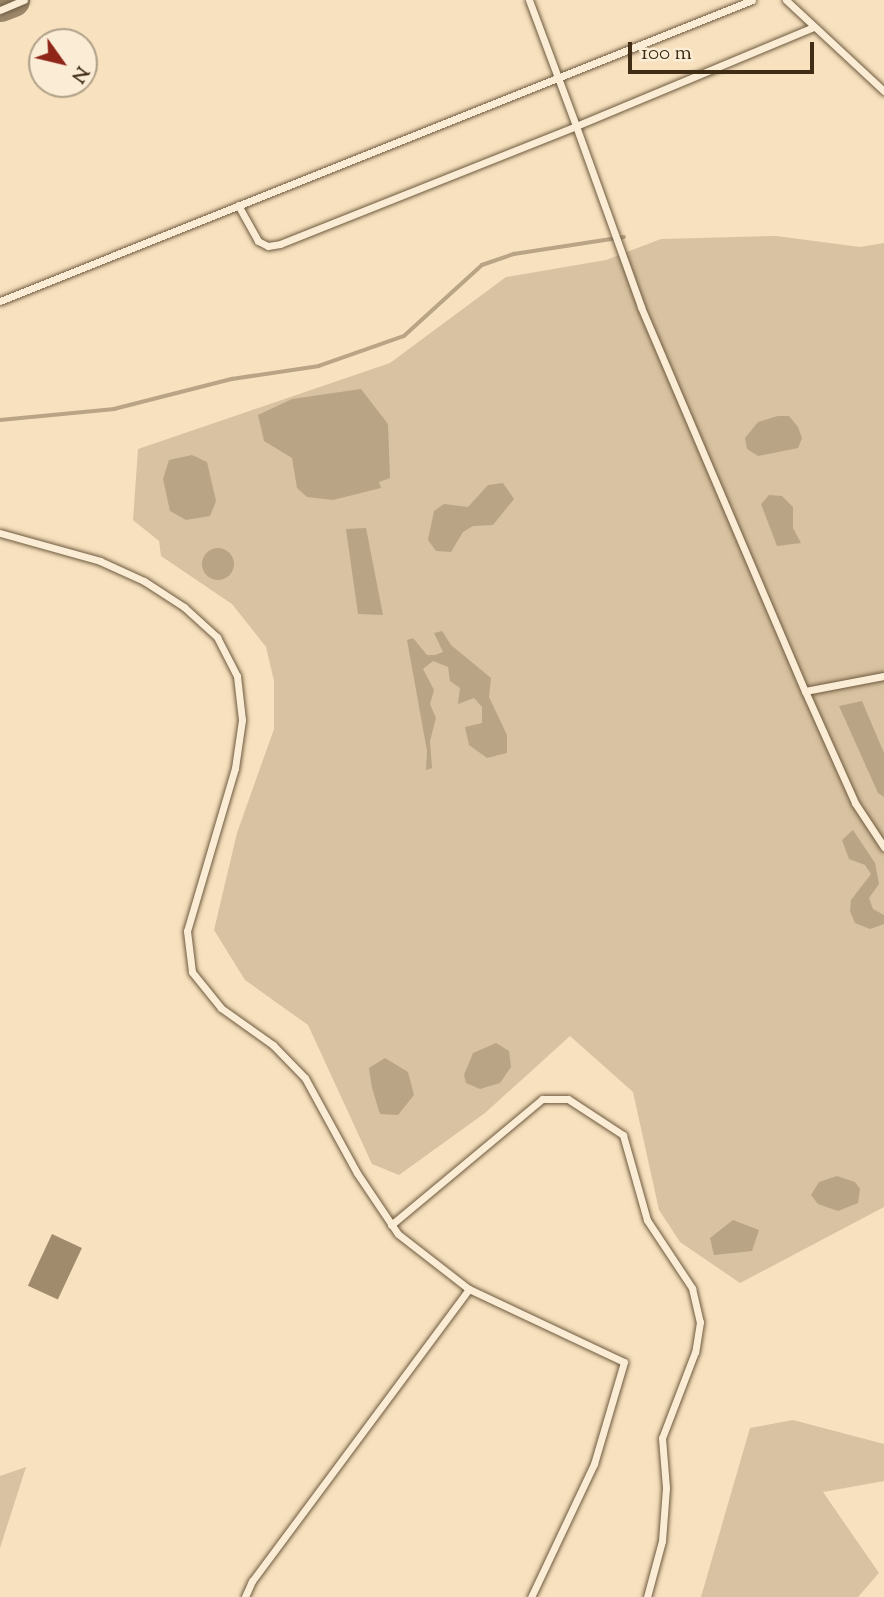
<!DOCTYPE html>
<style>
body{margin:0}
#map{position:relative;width:884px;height:1597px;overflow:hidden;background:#f7e1be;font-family:"Sorts Mill Goudy",serif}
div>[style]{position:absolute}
.green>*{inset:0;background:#d8c2a1}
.water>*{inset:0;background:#b9a485}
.round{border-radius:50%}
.stream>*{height:3.5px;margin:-1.75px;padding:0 1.75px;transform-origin:1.75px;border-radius:1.75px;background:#b9a485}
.taxiway>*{height:33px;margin:-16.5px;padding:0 16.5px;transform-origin:16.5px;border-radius:16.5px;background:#9c876a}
.building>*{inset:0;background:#a08b6d;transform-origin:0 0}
.roads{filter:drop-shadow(0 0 2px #6e5a3f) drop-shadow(0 0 2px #6e5a3f)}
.lane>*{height:7px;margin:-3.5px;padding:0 3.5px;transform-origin:3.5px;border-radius:3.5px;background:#faecd5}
span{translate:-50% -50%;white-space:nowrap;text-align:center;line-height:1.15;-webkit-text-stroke:6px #faecd5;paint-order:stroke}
.north{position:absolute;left:28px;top:28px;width:70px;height:70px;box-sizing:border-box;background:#faecd5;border:2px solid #b0a088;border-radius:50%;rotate:124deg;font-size:19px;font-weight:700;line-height:28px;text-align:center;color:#412d15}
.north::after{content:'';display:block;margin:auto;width:24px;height:32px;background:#8f2418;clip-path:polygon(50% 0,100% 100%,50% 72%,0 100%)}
.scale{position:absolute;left:628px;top:42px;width:186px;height:32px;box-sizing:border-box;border:4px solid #412d15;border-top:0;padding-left:9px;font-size:21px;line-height:24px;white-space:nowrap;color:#412d15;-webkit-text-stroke:5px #faecd5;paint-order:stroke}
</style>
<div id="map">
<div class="green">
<div style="clip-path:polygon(776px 236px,860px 247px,884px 243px,884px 1207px,740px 1283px,680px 1242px,659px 1210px,633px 1092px,570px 1036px,485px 1113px,399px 1175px,372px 1164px,308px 1025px,245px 980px,214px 930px,237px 833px,274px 729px,274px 681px,266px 647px,232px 604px,161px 556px,159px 541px,133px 520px,138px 449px,390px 363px,506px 277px,606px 260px,661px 239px)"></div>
<div style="clip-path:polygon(793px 1420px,884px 1444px,884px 1481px,823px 1492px,879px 1573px,858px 1597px,701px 1597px,750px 1428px)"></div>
<div style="clip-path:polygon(26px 1467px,0 1548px,0 1476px)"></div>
</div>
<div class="water">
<div style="clip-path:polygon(361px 389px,388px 424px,390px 478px,379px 482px,381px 488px,333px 500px,307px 497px,297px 488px,292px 458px,264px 441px,258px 415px,292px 399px)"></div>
<div style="clip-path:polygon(778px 416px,789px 416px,798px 427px,802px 438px,798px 448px,758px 456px,747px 449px,745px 438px,758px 422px)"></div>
<div style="clip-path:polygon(192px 455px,207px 462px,216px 501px,210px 516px,186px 520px,170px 511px,163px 479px,169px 460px)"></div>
<div style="clip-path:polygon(503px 483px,514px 499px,493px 525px,473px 526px,463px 532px,451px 552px,436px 551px,428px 540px,434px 511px,444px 504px,468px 507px,488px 485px)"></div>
<div style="clip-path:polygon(769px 495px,782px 496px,793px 507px,793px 528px,801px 543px,777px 546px,761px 504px)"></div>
<div style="clip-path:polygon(366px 528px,383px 615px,358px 614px,346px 529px)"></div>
<div class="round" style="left:202px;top:548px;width:32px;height:32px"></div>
<div style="clip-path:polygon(442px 631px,451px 645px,491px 678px,489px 697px,507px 735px,507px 753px,487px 758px,469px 745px,465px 727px,482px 723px,482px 707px,474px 698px,458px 704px,460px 688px,450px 681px,448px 667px,433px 661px,423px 669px,434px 690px,430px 704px,436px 718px,430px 741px,432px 768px,426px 770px,427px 751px,407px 640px,413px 638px,427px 655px,435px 655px,443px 652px,434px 633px)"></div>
<div style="clip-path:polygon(862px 701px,884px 753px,884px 797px,878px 793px,839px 706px)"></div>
<div style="clip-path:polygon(853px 830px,875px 863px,879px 884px,869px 898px,873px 909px,884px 915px,884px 924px,870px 929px,855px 923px,850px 911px,851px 900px,871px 874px,865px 865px,849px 859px,842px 840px)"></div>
<div style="clip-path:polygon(496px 1043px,509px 1051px,511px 1067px,500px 1083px,480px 1089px,466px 1083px,464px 1075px,473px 1053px)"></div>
<div style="clip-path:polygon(385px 1058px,408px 1072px,414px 1095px,398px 1115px,380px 1114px,372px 1088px,369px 1068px)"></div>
<div style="clip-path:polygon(837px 1176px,855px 1182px,860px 1189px,858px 1203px,838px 1211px,818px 1204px,811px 1195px,819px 1182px)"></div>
<div style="clip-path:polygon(733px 1220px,759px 1230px,752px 1251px,714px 1255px,710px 1238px)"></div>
</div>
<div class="stream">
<div style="left:0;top:420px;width:115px;rotate:-5.5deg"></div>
<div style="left:114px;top:409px;width:122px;rotate:-14.3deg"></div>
<div style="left:232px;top:379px;width:88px;rotate:-8.5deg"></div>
<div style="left:319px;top:366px;width:90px;rotate:-19.4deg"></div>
<div style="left:404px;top:336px;width:105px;rotate:-42.3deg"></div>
<div style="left:482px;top:265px;width:34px;rotate:-19deg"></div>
<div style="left:514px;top:254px;width:111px;rotate:-8.8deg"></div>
</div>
<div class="taxiway">
<div style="left:0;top:5px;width:14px;rotate:-21deg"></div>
</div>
<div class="building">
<div style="left:52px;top:1234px;width:33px;height:57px;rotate:25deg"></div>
</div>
<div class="roads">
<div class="lane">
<div style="left:529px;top:0;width:134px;rotate:69.5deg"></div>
<div style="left:576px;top:126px;width:258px;rotate:-22.6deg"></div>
<div style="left:786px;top:0;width:134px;rotate:42.9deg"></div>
<div style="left:0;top:10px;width:26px;rotate:-23deg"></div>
<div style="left:238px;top:205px;width:41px;rotate:60.9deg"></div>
<div style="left:258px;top:241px;width:11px;rotate:27deg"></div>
<div style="left:268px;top:246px;width:12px;rotate:-9deg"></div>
<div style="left:280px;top:244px;width:319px;rotate:-21.7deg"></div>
<div style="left:576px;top:126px;width:192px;rotate:70.2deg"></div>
<div style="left:641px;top:307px;width:418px;rotate:66.9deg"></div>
<div style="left:805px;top:691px;width:80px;rotate:-10.8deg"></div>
<div style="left:0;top:301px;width:810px;rotate:-21.81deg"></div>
<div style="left:0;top:533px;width:104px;rotate:15.6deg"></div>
<div style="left:100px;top:561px;width:48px;rotate:24.4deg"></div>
<div style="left:144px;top:581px;width:48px;rotate:33deg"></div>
<div style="left:184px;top:607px;width:45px;rotate:42.3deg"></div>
<div style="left:217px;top:637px;width:44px;rotate:62.9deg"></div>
<div style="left:237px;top:676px;width:44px;rotate:83.5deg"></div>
<div style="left:242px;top:720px;width:49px;rotate:98.3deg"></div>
<div style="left:235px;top:768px;width:170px;rotate:106.4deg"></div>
<div style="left:187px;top:931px;width:41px;rotate:83deg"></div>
<div style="left:192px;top:972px;width:46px;rotate:51.1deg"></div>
<div style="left:221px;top:1008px;width:64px;rotate:35.4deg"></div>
<div style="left:273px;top:1045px;width:46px;rotate:45.9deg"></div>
<div style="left:305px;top:1078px;width:108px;rotate:61.3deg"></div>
<div style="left:357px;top:1173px;width:73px;rotate:56.1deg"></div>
<div style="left:398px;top:1234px;width:90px;rotate:37.8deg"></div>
<div style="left:469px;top:1289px;width:364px;rotate:126.6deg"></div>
<div style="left:252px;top:1581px;width:17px;rotate:114deg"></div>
<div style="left:805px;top:691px;width:123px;rotate:65.9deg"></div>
<div style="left:855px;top:803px;width:53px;rotate:56.6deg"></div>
<div style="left:391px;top:1225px;width:197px;rotate:-39.8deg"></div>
<div style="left:542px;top:1099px;width:26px"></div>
<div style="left:568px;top:1099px;width:66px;rotate:33.2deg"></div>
<div style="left:623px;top:1135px;width:88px;rotate:74.2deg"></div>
<div style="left:647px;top:1220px;width:82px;rotate:56.5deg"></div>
<div style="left:692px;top:1288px;width:35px;rotate:77deg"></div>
<div style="left:700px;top:1322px;width:30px;rotate:99deg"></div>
<div style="left:695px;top:1352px;width:92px;rotate:111deg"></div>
<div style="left:662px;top:1438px;width:50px;rotate:85.4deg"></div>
<div style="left:666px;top:1488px;width:53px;rotate:94.3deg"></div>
<div style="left:662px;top:1541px;width:58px;rotate:105deg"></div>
<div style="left:469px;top:1289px;width:171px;rotate:25.2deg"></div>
<div style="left:624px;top:1362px;width:106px;rotate:106.4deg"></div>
<div style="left:594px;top:1464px;width:147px;rotate:115.3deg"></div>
</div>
</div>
<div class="north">N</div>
<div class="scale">100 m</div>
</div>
